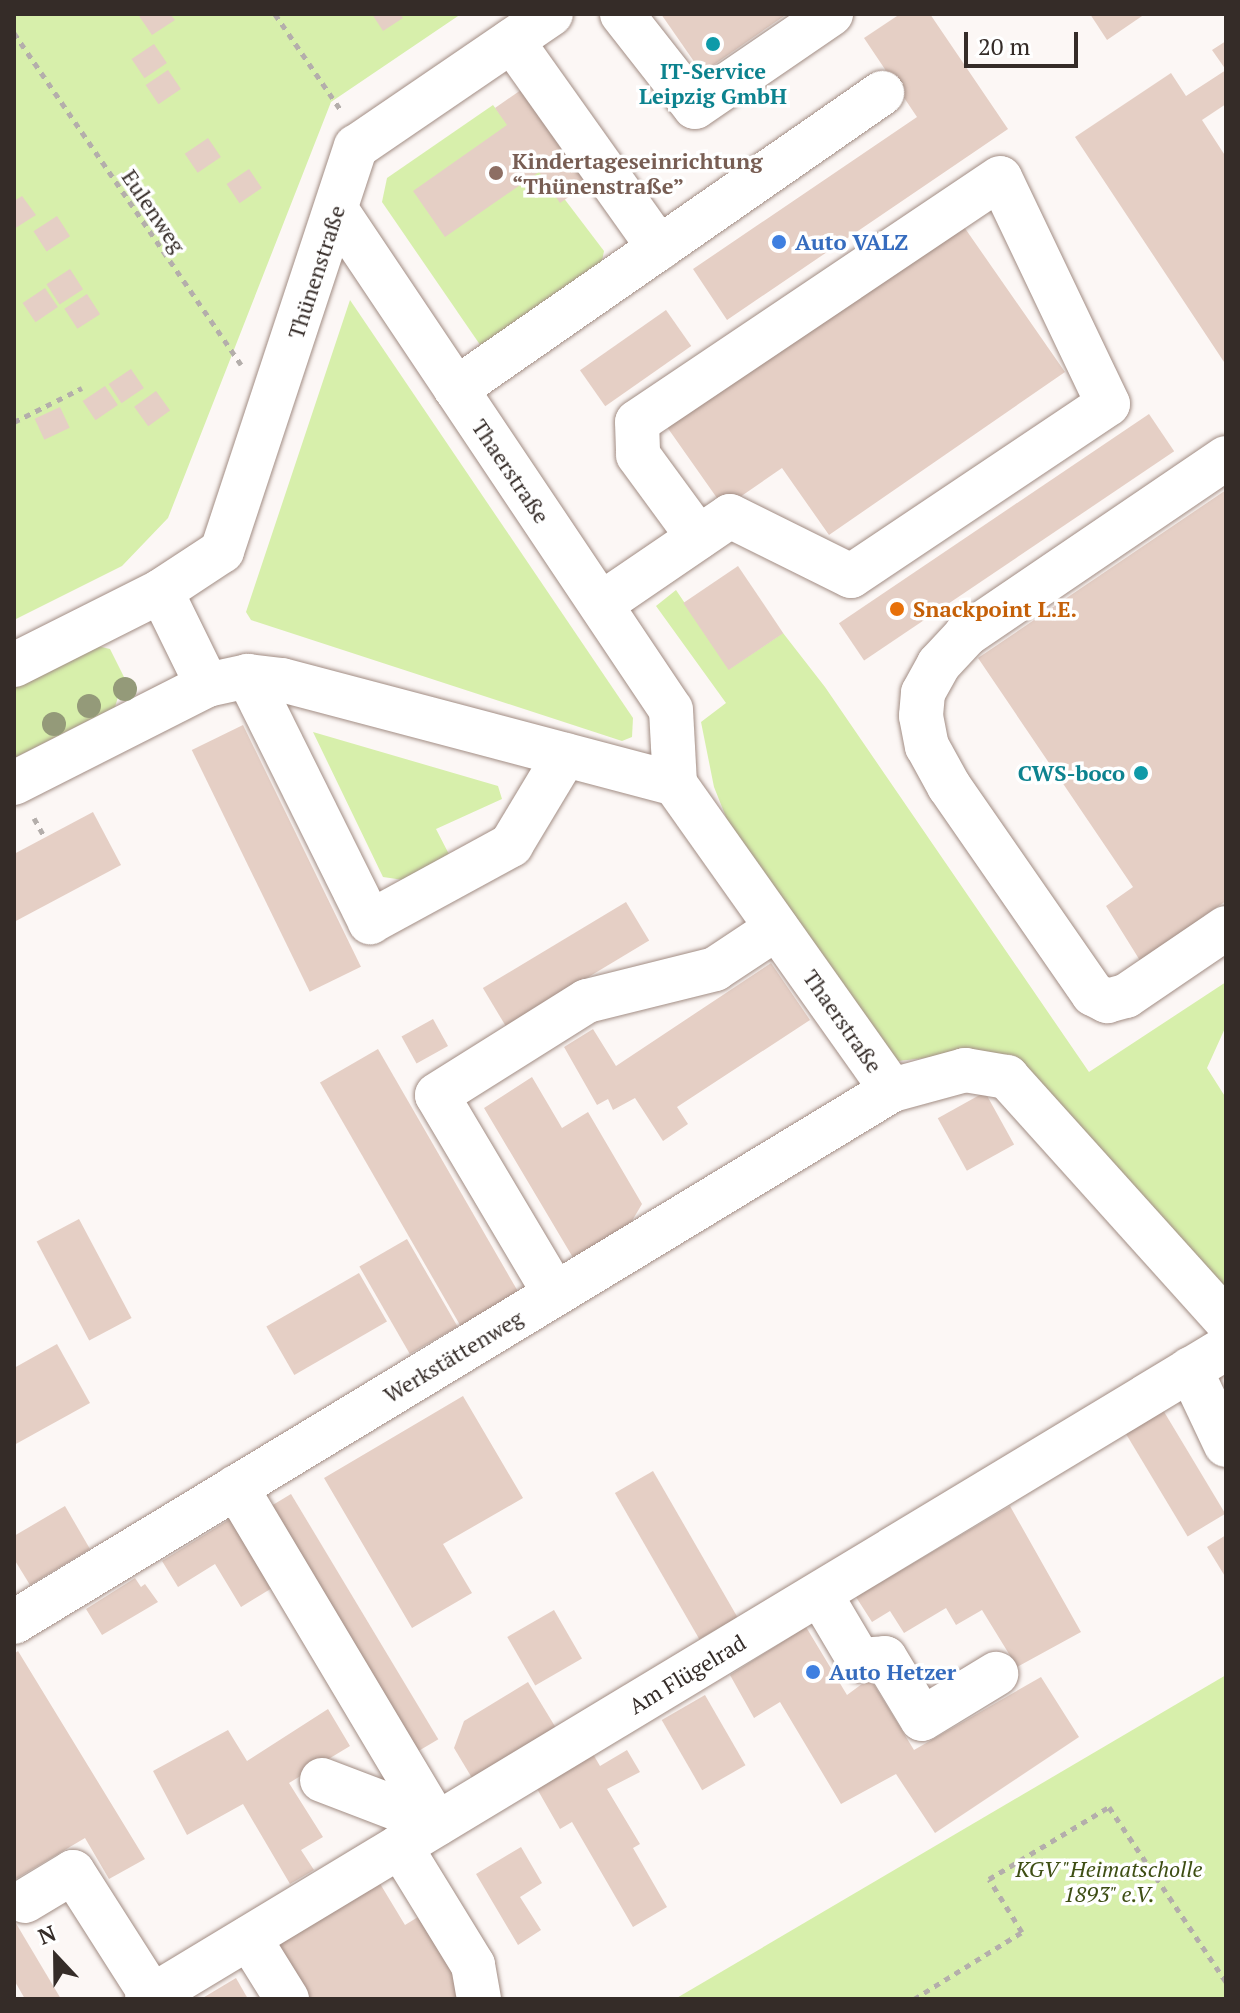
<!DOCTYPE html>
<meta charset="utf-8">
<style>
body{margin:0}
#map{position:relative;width:1240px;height:2013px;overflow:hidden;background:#fcf7f5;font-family:"PT Serif",serif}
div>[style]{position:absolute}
.green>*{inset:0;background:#d7efab}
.building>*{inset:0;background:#e5cfc5;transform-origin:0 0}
.path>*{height:5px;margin-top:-2.5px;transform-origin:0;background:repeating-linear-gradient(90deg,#b4aeab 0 6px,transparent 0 12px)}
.roads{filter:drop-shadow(0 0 2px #a28d84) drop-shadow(0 0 2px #a28d84)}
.minor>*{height:44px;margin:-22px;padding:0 22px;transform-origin:22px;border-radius:22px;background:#fff}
.trees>*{width:24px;height:24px;margin:-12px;border-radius:50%;background:#949a79}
.dots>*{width:22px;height:22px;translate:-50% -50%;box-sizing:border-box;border:4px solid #fff;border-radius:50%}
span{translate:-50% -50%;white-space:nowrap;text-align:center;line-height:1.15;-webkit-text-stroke:7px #fff;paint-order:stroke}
.culture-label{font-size:22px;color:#0d838f;font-weight:700}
.right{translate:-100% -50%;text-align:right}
.education-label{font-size:22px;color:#785e54;font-weight:700}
.left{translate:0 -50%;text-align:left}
.street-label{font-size:22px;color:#352c28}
.shop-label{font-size:22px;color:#366cbe;font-weight:700}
.food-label{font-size:22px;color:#c56008;font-weight:700}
.park-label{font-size:22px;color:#3e4e14;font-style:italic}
.frame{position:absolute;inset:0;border:16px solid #352c28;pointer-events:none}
.north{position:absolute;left:16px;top:1917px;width:80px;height:80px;-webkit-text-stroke:6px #fff;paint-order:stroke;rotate:338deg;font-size:22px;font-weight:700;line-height:32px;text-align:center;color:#352c28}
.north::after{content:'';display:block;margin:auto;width:28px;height:36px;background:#352c28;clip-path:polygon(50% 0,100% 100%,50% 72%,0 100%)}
.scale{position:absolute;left:964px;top:32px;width:114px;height:36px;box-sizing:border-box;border:4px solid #352c28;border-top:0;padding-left:10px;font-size:24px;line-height:28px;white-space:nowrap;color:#352c28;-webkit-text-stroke:6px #fff;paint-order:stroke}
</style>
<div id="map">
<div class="green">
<div style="clip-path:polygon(14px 14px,461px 14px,331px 102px,168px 518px,122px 566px,14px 620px)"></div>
<div style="clip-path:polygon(493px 105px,604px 251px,600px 271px,485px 352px,382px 202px,387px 178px)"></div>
<div style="clip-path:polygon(350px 300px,633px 718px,632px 737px,622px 741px,251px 620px,246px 612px)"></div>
<div style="clip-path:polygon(676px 590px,729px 669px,783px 633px,825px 687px,1089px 1072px,1226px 982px,1226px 1026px,1207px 1068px,1226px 1098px,1226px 1292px,980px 1052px,898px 1061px,732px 832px,714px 787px,701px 722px,726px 703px,656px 606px)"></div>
<div style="clip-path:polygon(85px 643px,110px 649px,124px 677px,115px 707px,14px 758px,14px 678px)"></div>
<div style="clip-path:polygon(313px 732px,498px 786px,502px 799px,436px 829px,454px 864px,417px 882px,383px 877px)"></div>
<div style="clip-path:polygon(1226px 1675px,1226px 1999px,675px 1999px)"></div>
</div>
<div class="building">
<div style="clip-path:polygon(142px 14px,170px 14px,175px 20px,152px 35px,139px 16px)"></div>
<div style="clip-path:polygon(372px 14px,400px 14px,403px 18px,383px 31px)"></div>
<div style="clip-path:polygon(661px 14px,787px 14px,702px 73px)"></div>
<div style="clip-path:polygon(900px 14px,930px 14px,1008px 129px,727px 320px,693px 269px,917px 117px,864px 38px)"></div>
<div style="clip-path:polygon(1090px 14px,1145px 14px,1107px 40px)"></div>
<div style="clip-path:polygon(1226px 41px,1226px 104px,1202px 120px,1226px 157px,1226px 365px,1075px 137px,1171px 73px,1186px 96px,1226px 70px,1212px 50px)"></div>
<div style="left:154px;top:44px;width:23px;height:27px;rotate:56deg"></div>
<div style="left:168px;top:70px;width:23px;height:27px;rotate:56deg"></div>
<div style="clip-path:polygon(531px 83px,597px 177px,560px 203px,539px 172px,445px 237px,413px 191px,507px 125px,495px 108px)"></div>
<div style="left:208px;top:138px;width:23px;height:28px;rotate:56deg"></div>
<div style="left:249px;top:169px;width:23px;height:27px;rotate:56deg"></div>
<div style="clip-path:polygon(22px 196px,36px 215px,14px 229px,14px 201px)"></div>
<div style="left:57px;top:216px;width:24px;height:28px;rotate:57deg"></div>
<div style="clip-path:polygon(962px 224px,1065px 372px,829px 535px,782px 468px,724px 508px,667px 427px)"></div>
<div style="left:70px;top:269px;width:24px;height:28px;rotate:57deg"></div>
<div style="left:45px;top:288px;width:23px;height:27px;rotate:56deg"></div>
<div style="left:87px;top:294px;width:24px;height:27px;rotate:57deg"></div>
<div style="left:666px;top:310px;width:44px;height:105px;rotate:55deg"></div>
<div style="left:131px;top:369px;width:23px;height:27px;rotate:56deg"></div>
<div style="left:105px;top:386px;width:23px;height:27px;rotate:56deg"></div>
<div style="left:156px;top:391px;width:24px;height:27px;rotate:54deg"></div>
<div style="left:60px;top:407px;width:23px;height:28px;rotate:65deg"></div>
<div style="left:1149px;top:414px;width:45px;height:374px;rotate:56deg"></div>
<div style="clip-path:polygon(1226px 490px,1226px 901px,1204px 916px,1210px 923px,1144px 967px,1106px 906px,1133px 887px,978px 658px)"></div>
<div style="left:738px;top:566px;width:81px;height:66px;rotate:56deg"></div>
<div style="left:243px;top:725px;width:269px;height:57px;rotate:64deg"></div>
<div style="clip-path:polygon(93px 812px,121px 865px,14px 922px,14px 854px)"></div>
<div style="left:626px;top:902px;width:45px;height:167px;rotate:59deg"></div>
<div style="clip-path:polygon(771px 963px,810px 1020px,677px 1107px,688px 1124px,663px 1141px,635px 1098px,613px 1110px,608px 1099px,597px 1105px,564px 1047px,593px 1029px,616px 1066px)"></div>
<div style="left:433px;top:1019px;width:31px;height:36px;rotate:61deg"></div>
<div style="left:378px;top:1049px;width:282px;height:67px;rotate:60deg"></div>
<div style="clip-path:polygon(532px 1077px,562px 1128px,588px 1112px,642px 1204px,626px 1231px,575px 1261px,484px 1108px)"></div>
<div style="left:985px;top:1092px;width:60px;height:54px;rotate:61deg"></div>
<div style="left:79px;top:1219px;width:112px;height:48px;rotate:62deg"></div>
<div style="left:407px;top:1239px;width:101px;height:55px;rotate:60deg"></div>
<div style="left:359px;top:1273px;width:56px;height:107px;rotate:60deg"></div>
<div style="clip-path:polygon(57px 1344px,90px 1403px,14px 1445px,14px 1368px)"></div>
<div style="clip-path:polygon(463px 1396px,523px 1498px,443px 1544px,472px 1593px,412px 1628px,324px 1478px)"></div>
<div style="left:1163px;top:1410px;width:121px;height:44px;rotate:59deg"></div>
<div style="left:653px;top:1471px;width:169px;height:44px;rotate:60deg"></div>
<div style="left:291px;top:1494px;width:286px;height:31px;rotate:59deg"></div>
<div style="clip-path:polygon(65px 1506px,90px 1549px,30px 1585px,14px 1559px,14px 1536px)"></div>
<div style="clip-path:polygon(1010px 1506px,1081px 1632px,1017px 1667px,982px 1610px,956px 1625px,946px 1608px,904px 1633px,890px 1611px,872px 1622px,856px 1597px)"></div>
<div style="clip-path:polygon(235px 1516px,277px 1585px,241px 1607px,215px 1564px,178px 1587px,162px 1561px)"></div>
<div style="clip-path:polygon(1226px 1535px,1226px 1578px,1207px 1547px)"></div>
<div style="clip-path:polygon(135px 1578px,141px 1587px,145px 1584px,158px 1602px,102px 1635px,86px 1609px)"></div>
<div style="left:554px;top:1610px;width:56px;height:54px;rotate:60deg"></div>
<div style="clip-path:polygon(806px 1627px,847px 1695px,870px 1678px,914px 1750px,1041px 1677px,1079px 1737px,935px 1833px,896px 1774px,841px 1804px,780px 1702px,754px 1718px,730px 1675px)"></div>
<div style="clip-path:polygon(18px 1651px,145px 1859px,109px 1879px,85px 1838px,14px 1880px,14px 1654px)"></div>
<div style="clip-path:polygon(528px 1682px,556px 1728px,472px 1778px,454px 1748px,464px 1721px)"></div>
<div style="left:705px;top:1695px;width:81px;height:50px;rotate:60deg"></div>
<div style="clip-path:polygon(328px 1709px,350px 1746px,289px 1783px,323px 1837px,301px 1850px,314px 1870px,290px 1884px,243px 1804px,187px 1835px,153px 1771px,228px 1730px,247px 1761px)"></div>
<div style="clip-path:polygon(627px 1750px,640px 1772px,607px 1789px,640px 1844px,633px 1848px,667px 1907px,633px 1927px,572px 1822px,560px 1829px,536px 1787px,593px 1754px,600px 1766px)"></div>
<div style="clip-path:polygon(521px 1847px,542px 1883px,520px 1897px,541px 1930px,518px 1945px,476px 1874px)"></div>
<div style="clip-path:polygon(379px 1882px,405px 1925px,418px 1917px,466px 1995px,460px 1999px,299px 1999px,269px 1950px)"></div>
<div style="clip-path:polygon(14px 1920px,61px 1999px,25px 1999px,14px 1980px)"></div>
<div style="clip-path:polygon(236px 1978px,248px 1999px,201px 1999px)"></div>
</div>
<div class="path">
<div style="left:275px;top:14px;width:115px;rotate:55.6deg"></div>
<div style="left:14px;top:33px;width:402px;rotate:55.6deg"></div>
<div style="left:14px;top:422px;width:76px;rotate:-26.6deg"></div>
<div style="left:34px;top:818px;width:23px;rotate:61deg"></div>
<div style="left:914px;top:1999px;width:127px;rotate:-31.8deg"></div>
<div style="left:1022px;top:1932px;width:62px;rotate:-121.9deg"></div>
<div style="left:989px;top:1879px;width:140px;rotate:-31deg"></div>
<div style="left:1109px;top:1807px;width:211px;rotate:56.2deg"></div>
</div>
<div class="roads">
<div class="minor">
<div style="left:622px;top:14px;width:118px;rotate:51.9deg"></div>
<div style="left:695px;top:107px;width:165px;rotate:-34.4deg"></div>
<div style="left:512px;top:41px;width:254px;rotate:54.6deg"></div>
<div style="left:337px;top:211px;width:600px;rotate:56.2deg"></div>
<div style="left:671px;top:710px;width:74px;rotate:86.9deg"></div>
<div style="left:456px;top:389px;width:519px;rotate:-34.79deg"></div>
<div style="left:1226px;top:458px;width:315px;rotate:145.8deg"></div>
<div style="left:966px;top:635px;width:40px;rotate:133deg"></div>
<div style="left:939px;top:664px;width:33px;rotate:119deg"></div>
<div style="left:923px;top:693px;width:23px;rotate:95deg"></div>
<div style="left:921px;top:716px;width:31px;rotate:79deg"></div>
<div style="left:927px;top:746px;width:46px;rotate:61.2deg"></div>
<div style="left:949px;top:786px;width:253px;rotate:55.3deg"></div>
<div style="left:1093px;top:994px;width:16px;rotate:27deg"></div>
<div style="left:1107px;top:1001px;width:20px;rotate:-15deg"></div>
<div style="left:1126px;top:996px;width:121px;rotate:-34.2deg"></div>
<div style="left:161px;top:591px;width:105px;rotate:63.9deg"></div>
<div style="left:601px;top:604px;width:156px;rotate:-34.3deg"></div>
<div style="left:730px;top:516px;width:135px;rotate:26.4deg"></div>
<div style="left:851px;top:576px;width:309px;rotate:-33.8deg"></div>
<div style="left:1108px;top:404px;width:250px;rotate:-115.5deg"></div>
<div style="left:1000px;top:178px;width:437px;rotate:146.1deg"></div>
<div style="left:637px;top:422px;width:33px;rotate:88deg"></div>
<div style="left:638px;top:455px;width:102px;rotate:53.8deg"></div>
<div style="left:14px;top:665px;width:165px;rotate:-26.7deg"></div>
<div style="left:161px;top:591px;width:73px;rotate:-33.3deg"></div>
<div style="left:222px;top:551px;width:426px;rotate:-71.7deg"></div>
<div style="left:356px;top:147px;width:236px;rotate:-34.3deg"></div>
<div style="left:248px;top:676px;width:275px;rotate:63.6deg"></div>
<div style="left:370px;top:922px;width:161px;rotate:-28.6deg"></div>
<div style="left:511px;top:845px;width:105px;rotate:-59deg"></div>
<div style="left:14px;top:783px;width:216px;rotate:-26.9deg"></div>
<div style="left:207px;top:685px;width:42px;rotate:-12.4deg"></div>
<div style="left:248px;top:676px;width:34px;rotate:7deg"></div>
<div style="left:282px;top:680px;width:407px;rotate:14.8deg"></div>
<div style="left:675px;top:784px;width:375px;rotate:54.7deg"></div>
<div style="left:555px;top:1294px;width:231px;rotate:-120.7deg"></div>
<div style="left:437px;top:1095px;width:177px;rotate:-32.1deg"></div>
<div style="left:587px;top:1001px;width:132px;rotate:-14deg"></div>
<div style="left:715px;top:969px;width:74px;rotate:-33.5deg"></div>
<div style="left:1190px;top:1369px;width:84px;rotate:64.7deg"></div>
<div style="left:236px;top:1487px;width:392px;rotate:59.2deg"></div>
<div style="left:820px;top:1594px;width:77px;rotate:59.4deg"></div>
<div style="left:859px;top:1660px;width:26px;rotate:-4deg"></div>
<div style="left:885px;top:1658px;width:71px;rotate:58.8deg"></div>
<div style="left:922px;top:1719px;width:87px;rotate:-31.3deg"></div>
<div style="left:14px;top:1622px;width:1027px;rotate:-31.21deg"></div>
<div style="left:892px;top:1090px;width:76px;rotate:-15.3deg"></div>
<div style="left:965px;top:1070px;width:43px;rotate:9.5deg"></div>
<div style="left:1007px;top:1077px;width:327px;rotate:48deg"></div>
<div style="left:322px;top:1780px;width:123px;rotate:20.9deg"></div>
<div style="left:400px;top:1846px;width:140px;rotate:58.5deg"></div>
<div style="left:473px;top:1965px;width:35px;rotate:80deg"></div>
<div style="left:25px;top:1901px;width:56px;rotate:-31.1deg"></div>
<div style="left:73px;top:1872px;width:147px;rotate:57.5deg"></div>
<div style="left:249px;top:1938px;width:72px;rotate:58.1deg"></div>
<div style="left:147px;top:1999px;width:1260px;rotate:-31.1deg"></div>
</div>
</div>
<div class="trees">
<div style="left:125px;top:689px"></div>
<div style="left:89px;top:706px"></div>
<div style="left:54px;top:724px"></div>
</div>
<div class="dots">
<div style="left:713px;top:44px;background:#0f9aa8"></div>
<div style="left:496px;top:173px;background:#8d6e63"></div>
<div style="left:779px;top:242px;background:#3f7fe0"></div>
<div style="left:897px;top:609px;background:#e8710a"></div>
<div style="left:1141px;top:773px;background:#0f9aa8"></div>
<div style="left:813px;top:1672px;background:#3f7fe0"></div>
</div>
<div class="culture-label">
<span style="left:713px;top:83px">IT-Service<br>Leipzig GmbH</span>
<span class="right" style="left:1125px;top:773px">CWS-boco</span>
</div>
<div class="education-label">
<span class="left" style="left:512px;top:173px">Kindertageseinrichtung<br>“Thünenstraße”</span>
</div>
<div class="street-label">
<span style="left:154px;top:211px;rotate:56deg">Eulenweg</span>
<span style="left:316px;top:272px;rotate:-72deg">Thünenstraße</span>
<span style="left:511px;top:471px;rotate:56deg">Thaerstraße</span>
<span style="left:843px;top:1021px;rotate:55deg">Thaerstraße</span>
<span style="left:453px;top:1356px;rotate:-31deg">Werkstättenweg</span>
<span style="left:687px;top:1674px;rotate:-31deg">Am Flügelrad</span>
</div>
<div class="shop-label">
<span class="left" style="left:795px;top:242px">Auto VALZ</span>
<span class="left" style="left:829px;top:1672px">Auto Hetzer</span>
</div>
<div class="food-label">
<span class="left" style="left:913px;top:609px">Snackpoint L.E.</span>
</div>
<div class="park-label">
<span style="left:1109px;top:1881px">KGV "Heimatscholle<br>1893" e.V.</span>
</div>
<div class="frame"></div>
<div class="north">N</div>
<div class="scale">20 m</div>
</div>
